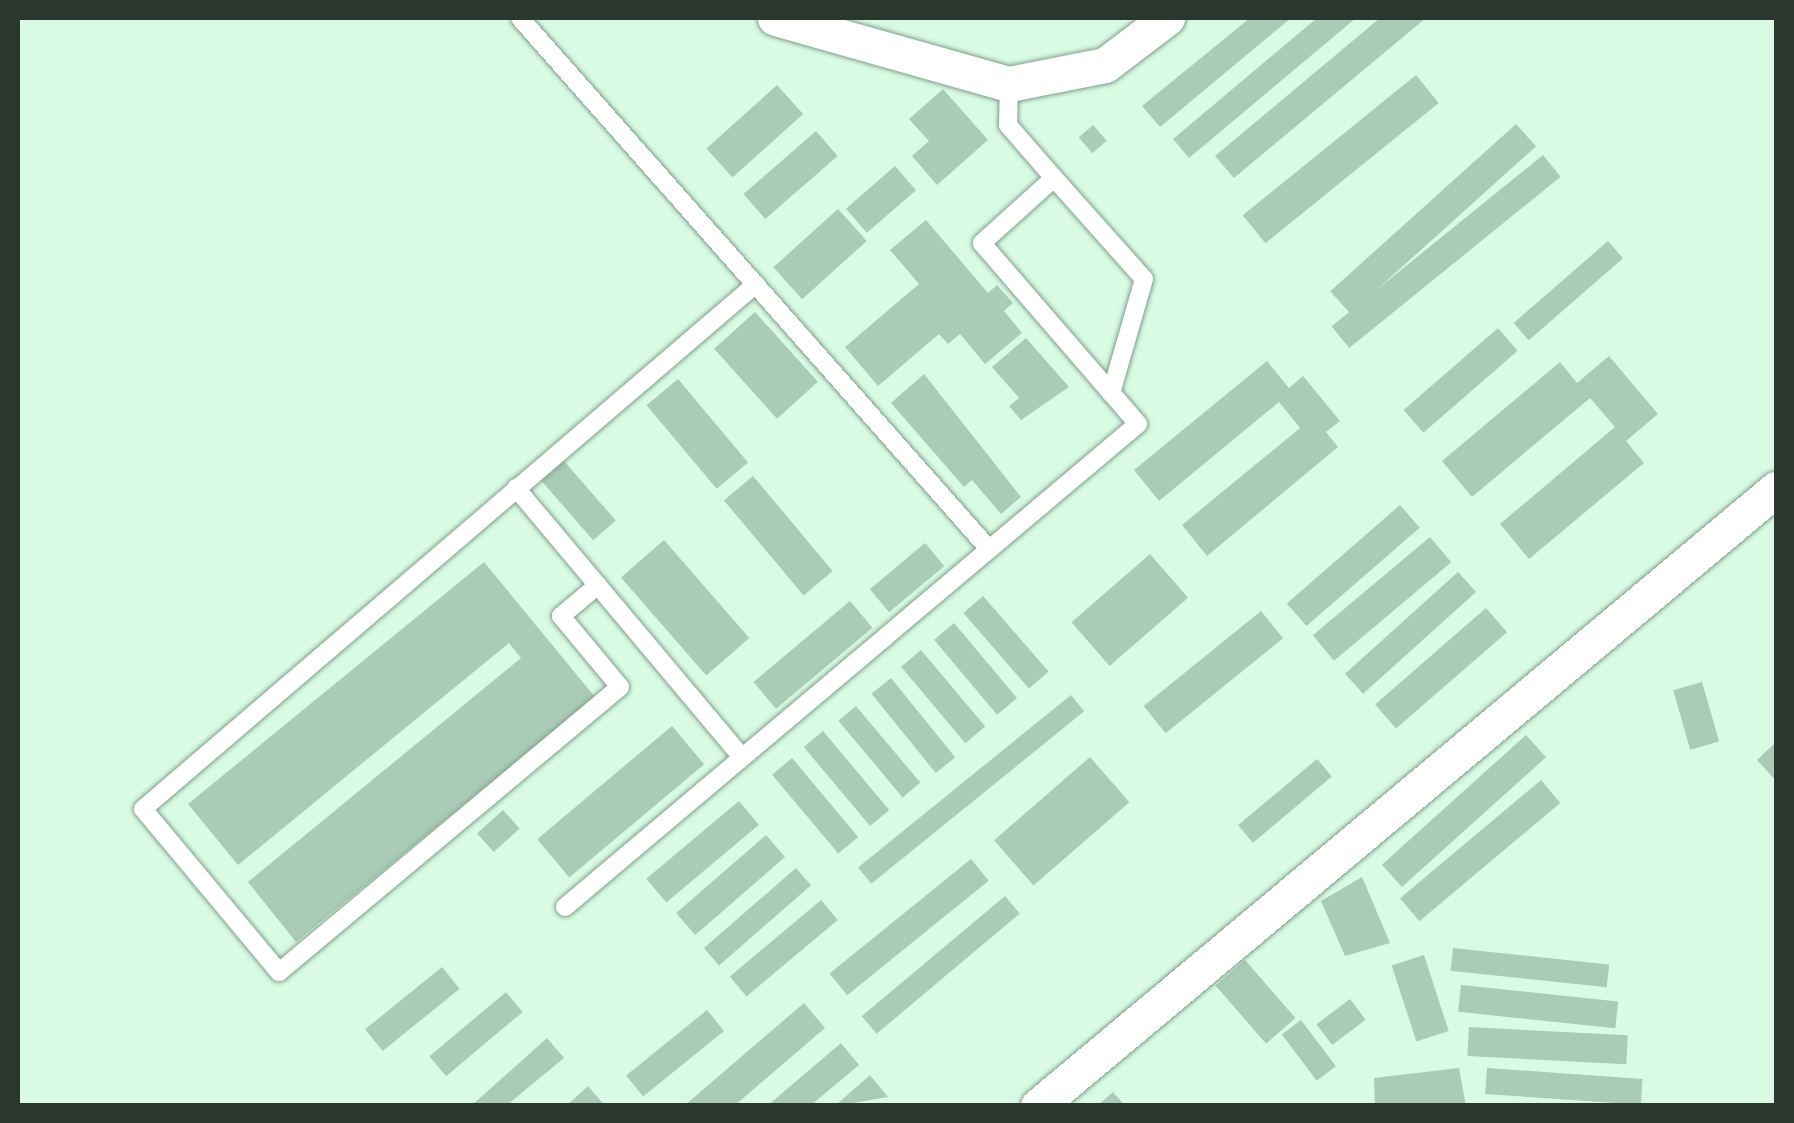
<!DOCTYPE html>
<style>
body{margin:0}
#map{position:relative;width:1794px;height:1123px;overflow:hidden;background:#d9fbe4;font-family:"Noto Sans",sans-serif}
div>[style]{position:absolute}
.building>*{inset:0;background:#aacbb5;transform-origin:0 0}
.roads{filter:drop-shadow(0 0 2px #7f9f89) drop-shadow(0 0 2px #7f9f89)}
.service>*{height:18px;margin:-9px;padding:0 9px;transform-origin:9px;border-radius:9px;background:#fff}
.minor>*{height:35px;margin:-17.5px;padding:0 17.5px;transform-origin:17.5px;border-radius:17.5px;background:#fff}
span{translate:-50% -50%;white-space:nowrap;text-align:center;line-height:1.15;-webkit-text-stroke:9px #fff;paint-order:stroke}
.frame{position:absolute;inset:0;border:20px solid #29372e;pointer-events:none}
</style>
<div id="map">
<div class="building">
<div style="clip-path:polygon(1250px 18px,1291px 18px,1160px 127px,1142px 106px)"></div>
<div style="clip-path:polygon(1317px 18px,1356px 18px,1189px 158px,1173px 139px)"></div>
<div style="clip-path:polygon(1380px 18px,1426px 18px,1234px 178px,1215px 156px)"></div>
<div style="left:1416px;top:75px;width:36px;height:223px;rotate:51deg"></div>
<div style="left:777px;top:85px;width:39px;height:95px;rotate:48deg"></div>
<div style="clip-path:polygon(943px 89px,988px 140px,937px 185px,912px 156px,929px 141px,909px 119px)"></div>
<div style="left:1516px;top:124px;width:30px;height:250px;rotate:48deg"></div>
<div style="left:1093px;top:125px;width:21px;height:19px;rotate:49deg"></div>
<div style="left:816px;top:131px;width:33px;height:96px;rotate:49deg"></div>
<div style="left:1543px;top:155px;width:28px;height:272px;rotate:51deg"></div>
<div style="left:895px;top:166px;width:32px;height:65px;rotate:49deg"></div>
<div style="left:838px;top:209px;width:43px;height:87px;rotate:48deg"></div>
<div style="clip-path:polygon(926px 220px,988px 293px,997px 285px,1013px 303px,1004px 311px,1022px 333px,985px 364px,960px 334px,948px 344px,939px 334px,878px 386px,845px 347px,919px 284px,890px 250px)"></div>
<div style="left:1608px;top:241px;width:23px;height:125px;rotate:49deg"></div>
<div style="left:755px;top:312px;width:94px;height:55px;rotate:48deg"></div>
<div style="left:1498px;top:328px;width:30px;height:125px;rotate:49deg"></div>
<div style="clip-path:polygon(1026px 338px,1069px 387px,1021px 420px,1009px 406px,1019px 398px,992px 367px)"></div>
<div style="clip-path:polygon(1609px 356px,1658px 414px,1626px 441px,1644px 463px,1529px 559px,1500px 524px,1615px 427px,1590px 398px,1472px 497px,1442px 461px,1560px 362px,1577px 383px)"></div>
<div style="clip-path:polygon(1267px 361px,1289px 388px,1303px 376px,1340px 421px,1326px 432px,1338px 447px,1207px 556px,1182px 525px,1300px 428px,1279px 402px,1159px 501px,1134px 470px)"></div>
<div style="clip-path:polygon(924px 374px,1021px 497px,1001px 514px,972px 480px,964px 487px,891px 403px)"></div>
<div style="left:678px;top:379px;width:109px;height:41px;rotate:50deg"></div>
<div style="left:564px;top:461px;width:79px;height:30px;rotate:49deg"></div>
<div style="left:753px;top:476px;width:124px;height:38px;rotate:50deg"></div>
<div style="left:1400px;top:505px;width:30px;height:150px;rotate:49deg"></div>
<div style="left:1430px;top:537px;width:33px;height:153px;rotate:50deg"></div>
<div style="left:664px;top:540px;width:130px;height:57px;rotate:49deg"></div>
<div style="left:925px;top:543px;width:30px;height:72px;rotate:50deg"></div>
<div style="left:1150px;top:554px;width:58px;height:104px;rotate:49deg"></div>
<div style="clip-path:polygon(484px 562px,595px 697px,296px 942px,248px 882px,521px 658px,509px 643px,238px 865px,188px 804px)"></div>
<div style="left:1458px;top:572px;width:27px;height:152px;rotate:48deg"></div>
<div style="left:983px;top:596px;width:100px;height:26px;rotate:49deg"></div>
<div style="left:850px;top:601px;width:35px;height:126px;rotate:50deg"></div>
<div style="left:1486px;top:608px;width:32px;height:147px;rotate:49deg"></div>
<div style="left:1261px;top:611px;width:35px;height:151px;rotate:51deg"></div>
<div style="left:954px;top:623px;width:98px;height:26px;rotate:50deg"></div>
<div style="left:921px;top:650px;width:100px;height:26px;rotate:50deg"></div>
<div style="left:891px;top:678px;width:102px;height:25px;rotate:51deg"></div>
<div style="left:1702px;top:682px;width:62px;height:30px;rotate:74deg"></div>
<div style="left:1071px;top:695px;width:21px;height:274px;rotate:51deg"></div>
<div style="left:856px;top:706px;width:100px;height:23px;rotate:50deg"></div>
<div style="left:672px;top:726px;width:50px;height:176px;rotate:50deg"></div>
<div style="left:823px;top:731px;width:103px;height:25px;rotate:50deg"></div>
<div style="left:1526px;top:735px;width:30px;height:194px;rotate:48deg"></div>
<div style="clip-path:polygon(1776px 742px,1776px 781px,1757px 760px)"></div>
<div style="left:1090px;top:757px;width:60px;height:127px;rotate:49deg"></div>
<div style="left:792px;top:758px;width:103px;height:26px;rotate:50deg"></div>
<div style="left:1317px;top:759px;width:23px;height:103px;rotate:50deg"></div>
<div style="left:1541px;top:780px;width:30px;height:184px;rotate:50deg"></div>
<div style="left:739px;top:801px;width:31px;height:121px;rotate:50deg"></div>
<div style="left:503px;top:810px;width:25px;height:35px;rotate:48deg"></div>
<div style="left:766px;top:835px;width:29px;height:119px;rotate:49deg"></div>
<div style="left:971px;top:859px;width:28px;height:182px;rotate:51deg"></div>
<div style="left:796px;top:868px;width:23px;height:122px;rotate:49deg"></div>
<div style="clip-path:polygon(1362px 877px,1390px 943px,1345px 956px,1321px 901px)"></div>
<div style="left:1005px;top:896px;width:23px;height:187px;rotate:50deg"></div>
<div style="left:821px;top:900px;width:26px;height:119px;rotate:50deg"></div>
<div style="left:1453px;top:948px;width:157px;height:23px;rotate:6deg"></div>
<div style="left:1424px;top:955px;width:80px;height:34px;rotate:72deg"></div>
<div style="left:1245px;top:960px;width:77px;height:39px;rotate:49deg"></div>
<div style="left:442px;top:967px;width:28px;height:99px;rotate:51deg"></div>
<div style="left:1461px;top:985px;width:158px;height:27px;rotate:6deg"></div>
<div style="left:506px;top:992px;width:26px;height:100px;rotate:50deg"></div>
<div style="left:1350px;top:999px;width:26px;height:42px;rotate:53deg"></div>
<div style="clip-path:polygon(804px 1003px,825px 1028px,734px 1106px,684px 1106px)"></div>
<div style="left:707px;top:1010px;width:27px;height:104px;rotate:51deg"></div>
<div style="left:1301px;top:1020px;width:58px;height:24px;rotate:53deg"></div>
<div style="left:1469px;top:1027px;width:159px;height:29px;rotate:3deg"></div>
<div style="clip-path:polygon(547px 1038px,564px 1058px,506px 1106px,471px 1106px)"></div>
<div style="clip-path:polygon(841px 1043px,859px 1065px,810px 1106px,767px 1106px)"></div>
<div style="clip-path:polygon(1459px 1068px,1466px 1106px,1375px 1106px,1374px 1078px)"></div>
<div style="left:1487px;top:1068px;width:156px;height:26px;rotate:4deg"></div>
<div style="clip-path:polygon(870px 1075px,888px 1097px,835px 1106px)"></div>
<div style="clip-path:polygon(588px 1086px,605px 1106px,566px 1106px)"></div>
<div style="clip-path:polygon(1113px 1092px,1125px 1106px,1097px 1106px)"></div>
</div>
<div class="roads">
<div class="service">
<div style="left:520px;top:18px;width:708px;rotate:48.55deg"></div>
<div style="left:1054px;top:178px;width:135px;rotate:48.3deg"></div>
<div style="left:1144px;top:279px;width:119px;rotate:106.1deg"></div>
<div style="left:516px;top:488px;width:351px;rotate:50deg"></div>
<div style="left:598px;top:585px;width:48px;rotate:140deg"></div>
<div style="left:561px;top:616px;width:92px;rotate:50.3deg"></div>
<div style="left:620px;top:687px;width:444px;rotate:140.1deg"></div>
<div style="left:279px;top:972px;width:212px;rotate:-129.8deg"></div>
<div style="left:143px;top:809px;width:807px;rotate:-40.58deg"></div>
<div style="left:565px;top:907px;width:749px;rotate:-40.13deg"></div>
<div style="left:1138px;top:424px;width:239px;rotate:-130.8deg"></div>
<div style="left:982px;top:243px;width:97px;rotate:-42.1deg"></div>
<div style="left:1054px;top:178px;width:70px;rotate:-131deg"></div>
<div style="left:1008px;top:125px;width:41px;rotate:-88.6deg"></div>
</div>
<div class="minor">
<div style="left:775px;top:18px;width:243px;rotate:15.8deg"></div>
<div style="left:1009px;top:84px;width:98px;rotate:-11.2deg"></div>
<div style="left:1105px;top:65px;width:78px;rotate:-37.2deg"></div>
<div style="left:1038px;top:1106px;width:962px;rotate:-39.9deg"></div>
</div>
</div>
<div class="frame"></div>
</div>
